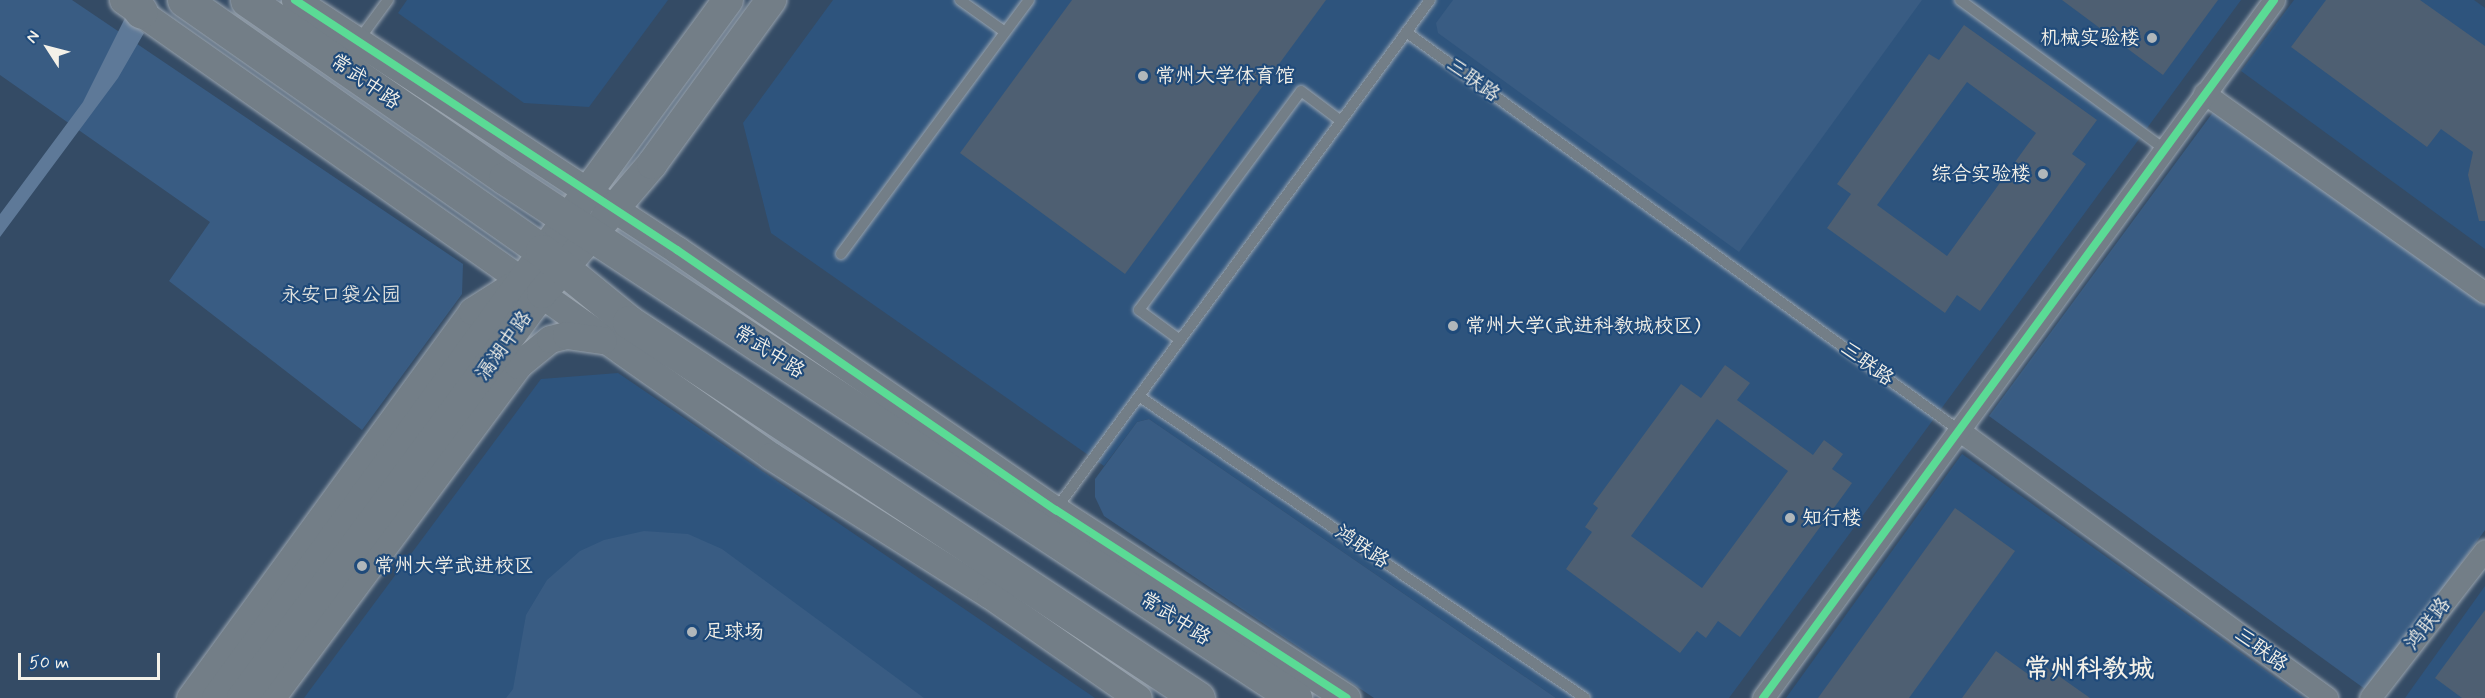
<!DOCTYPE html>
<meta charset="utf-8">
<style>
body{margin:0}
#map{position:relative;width:2485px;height:698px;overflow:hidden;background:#344b65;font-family:Mynerve,"LXGW WenKai TC",sans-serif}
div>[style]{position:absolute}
.built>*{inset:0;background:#2e547d}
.green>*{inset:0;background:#395c83}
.water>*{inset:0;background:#5e7998}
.building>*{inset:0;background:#4e5f72}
.roads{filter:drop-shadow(0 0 2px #9ba5af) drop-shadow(0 0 2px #9ba5af)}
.service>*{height:10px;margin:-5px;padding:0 5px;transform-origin:5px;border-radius:5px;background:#737e87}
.minor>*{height:21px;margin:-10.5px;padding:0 10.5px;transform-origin:10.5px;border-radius:10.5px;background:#737e87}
.tertiary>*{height:27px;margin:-13.5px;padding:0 13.5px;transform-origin:13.5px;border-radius:13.5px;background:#737e87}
.secondary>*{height:30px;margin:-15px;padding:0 15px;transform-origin:15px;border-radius:15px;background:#737e87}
.primary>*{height:33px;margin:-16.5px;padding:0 16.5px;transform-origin:16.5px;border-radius:16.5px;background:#737e87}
.cycleway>*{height:8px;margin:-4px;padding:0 4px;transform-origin:4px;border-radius:4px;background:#5adb95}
.dots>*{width:16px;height:16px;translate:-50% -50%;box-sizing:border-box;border:3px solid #1f4a7a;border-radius:50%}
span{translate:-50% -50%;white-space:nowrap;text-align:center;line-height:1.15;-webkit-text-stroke:4.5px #1f4a7a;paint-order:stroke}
.poi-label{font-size:20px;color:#f4f1e8}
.right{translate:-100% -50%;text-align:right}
.left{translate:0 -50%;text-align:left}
.street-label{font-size:20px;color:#f4f1e8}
.park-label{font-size:20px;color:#e1e2de}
.district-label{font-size:26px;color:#f4f1e8;font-weight:700}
.north{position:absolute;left:18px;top:18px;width:60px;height:60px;-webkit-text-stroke:4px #1f4a7a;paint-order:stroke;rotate:306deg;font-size:16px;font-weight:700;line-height:24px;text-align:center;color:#f4f1e8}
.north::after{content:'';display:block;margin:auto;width:21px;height:27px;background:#f4f1e8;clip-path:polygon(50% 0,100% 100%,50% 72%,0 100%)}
.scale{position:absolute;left:18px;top:653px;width:142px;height:27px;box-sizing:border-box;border:3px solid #f4f1e8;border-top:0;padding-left:8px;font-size:18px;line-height:21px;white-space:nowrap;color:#f4f1e8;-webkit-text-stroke:4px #1f4a7a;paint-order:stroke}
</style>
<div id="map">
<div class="built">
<div style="clip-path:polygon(407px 0,668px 0,589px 107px,524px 103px,398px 13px)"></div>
<div style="clip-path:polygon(833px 0,2241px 0,1729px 698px,1556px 698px,1149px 419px,1137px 422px,1104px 466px,771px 233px,743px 123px)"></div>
<div style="clip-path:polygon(2294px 0,2474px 0,2485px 8px,2485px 249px,2241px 71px)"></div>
<div style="clip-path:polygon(618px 373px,1095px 698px,304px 698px,541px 379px)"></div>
<div style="clip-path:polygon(1962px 454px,2304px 698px,1786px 698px)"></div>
<div style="clip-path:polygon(2485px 586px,2485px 698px,2405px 698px)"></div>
</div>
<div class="green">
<div style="clip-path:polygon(0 0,72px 0,463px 264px,462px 294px,362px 430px,169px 281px,210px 222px,0 75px)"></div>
<div style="clip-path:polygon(1453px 0,1922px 0,1739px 252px,1438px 33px,1436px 23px)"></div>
<div style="clip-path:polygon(2214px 111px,2485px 304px,2485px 530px,2369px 692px,1989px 416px)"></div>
<div style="clip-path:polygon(1149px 419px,1556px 698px,1374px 698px,1104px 516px,1095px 497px,1095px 479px,1137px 422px)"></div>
<div style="clip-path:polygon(644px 531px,688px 534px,722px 549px,924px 698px,506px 698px,513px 689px,526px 615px,547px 580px,580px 551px,604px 540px)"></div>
</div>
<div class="water">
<div style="clip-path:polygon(125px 18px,144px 33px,118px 78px,0 237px,0 214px,83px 102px)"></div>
</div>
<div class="building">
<div style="clip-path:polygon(1072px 0,1326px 0,1125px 274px,960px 153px)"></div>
<div style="clip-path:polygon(2062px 0,2218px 0,2163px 75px)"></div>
<div style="clip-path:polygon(2326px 0,2420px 0,2485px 46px,2485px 221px,2479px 221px,2468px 175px,2473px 152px,2441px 129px,2427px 147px,2291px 47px)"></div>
<div style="clip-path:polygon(evenodd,1964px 25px,2097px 120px,2072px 154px,2086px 164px,1980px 311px,1957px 295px,1945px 313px,1827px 228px,1851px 194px,1837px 184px,1929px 54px,1939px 60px,1964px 25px,1967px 82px,2036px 133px,1947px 256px,1877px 205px,1967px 82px)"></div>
<div style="clip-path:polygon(evenodd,1725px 365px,1750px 383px,1737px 400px,1813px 455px,1824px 440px,1843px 454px,1832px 469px,1852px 483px,1740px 637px,1718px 621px,1706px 638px,1697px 631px,1680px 653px,1566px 569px,1592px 532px,1585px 527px,1598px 508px,1593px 504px,1681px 384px,1701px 398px,1725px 365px,1717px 419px,1788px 471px,1702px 588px,1631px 536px,1717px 419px)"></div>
<div style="clip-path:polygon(1955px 508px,2015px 551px,1909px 698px,1818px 698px)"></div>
<div style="clip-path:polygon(2485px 610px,2485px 698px,2462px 698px,2435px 678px)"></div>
<div style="clip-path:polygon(1996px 651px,2036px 680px,2046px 667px,2090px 698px,1962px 698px)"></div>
</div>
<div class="roads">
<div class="service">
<div style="left:960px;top:0;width:55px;rotate:35.4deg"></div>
<div style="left:1960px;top:0;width:251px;rotate:36.1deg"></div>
<div style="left:1406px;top:32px;width:683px;rotate:35.76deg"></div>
<div style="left:358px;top:41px;width:51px;rotate:-53.8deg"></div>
<div style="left:841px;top:254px;width:316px;rotate:-53.5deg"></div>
<div style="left:1180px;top:340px;width:51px;rotate:-143.8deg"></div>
<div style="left:1139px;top:310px;width:272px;rotate:-53.5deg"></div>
<div style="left:1301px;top:91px;width:50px;rotate:36.9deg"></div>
<div style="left:1140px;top:397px;width:537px;rotate:34.07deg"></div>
<div style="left:1056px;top:509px;width:632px;rotate:-53.69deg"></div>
</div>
<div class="minor">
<div style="left:2204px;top:93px;width:345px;rotate:35.4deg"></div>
<div style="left:1960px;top:431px;width:454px;rotate:36deg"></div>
<div style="left:1763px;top:698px;width:865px;rotate:-53.79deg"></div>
<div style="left:2370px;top:698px;width:187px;rotate:-52.2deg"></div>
</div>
<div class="tertiary">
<div style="left:123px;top:0;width:792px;rotate:35.13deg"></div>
<div style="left:771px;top:456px;width:259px;rotate:32.4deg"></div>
<div style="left:990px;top:595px;width:180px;rotate:34.8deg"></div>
<div style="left:295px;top:0;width:457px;rotate:33.2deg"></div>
<div style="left:677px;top:250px;width:460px;rotate:34.5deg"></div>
<div style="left:1056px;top:510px;width:346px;rotate:32.9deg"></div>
<div style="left:190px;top:698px;width:479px;rotate:-53.9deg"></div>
<div style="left:472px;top:311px;width:58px;rotate:-32.3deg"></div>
<div style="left:271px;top:698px;width:415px;rotate:-53.4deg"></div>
<div style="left:518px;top:365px;width:41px;rotate:-39.1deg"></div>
<div style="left:550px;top:339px;width:16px;rotate:-14deg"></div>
<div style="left:566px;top:335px;width:37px;rotate:8deg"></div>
</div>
<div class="secondary">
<div style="left:217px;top:698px;width:865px;rotate:-53.79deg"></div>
<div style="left:242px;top:698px;width:504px;rotate:-53.47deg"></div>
<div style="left:542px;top:293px;width:170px;rotate:-49.5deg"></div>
<div style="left:652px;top:164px;width:203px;rotate:-54deg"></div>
</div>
<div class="primary">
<div style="left:133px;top:0;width:14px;rotate:56deg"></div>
<div style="left:184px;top:0;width:437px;rotate:35deg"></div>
<div style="left:542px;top:251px;width:112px;rotate:39.2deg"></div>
<div style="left:629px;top:322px;width:682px;rotate:33.46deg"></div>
<div style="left:247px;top:0;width:313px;rotate:34.6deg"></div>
<div style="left:505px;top:178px;width:946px;rotate:33.35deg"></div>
</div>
</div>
<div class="cycleway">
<div style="left:295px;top:0;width:457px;rotate:33.2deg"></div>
<div style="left:677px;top:250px;width:460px;rotate:34.5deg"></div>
<div style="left:1056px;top:510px;width:346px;rotate:32.9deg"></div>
<div style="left:1763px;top:698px;width:865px;rotate:-53.79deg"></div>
</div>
<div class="dots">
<div style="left:2152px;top:38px;background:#b1b7ba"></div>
<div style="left:1143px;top:76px;background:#b1b7ba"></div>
<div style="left:2043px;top:174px;background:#b1b7ba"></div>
<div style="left:1453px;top:326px;background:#b1b7ba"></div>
<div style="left:1790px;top:518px;background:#b1b7ba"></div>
<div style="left:362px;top:566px;background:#b1b7ba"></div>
<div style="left:692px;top:632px;background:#b1b7ba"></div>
</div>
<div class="poi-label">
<span class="right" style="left:2140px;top:38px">机械实验楼</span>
<span class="left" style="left:1155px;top:76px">常州大学体育馆</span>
<span class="right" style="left:2031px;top:174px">综合实验楼</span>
<span class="left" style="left:1465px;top:326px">常州大学(武进科教城校区)</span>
<span class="left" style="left:1802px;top:518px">知行楼</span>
<span class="left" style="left:374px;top:566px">常州大学武进校区</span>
<span class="left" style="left:704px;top:632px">足球场</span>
</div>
<div class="street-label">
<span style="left:1473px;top:80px;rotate:36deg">三联路</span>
<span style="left:365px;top:82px;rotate:35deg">常武中路</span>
<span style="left:504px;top:346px;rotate:-54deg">滆湖中路</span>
<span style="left:769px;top:352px;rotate:33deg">常武中路</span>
<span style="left:1867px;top:364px;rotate:36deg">三联路</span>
<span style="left:1362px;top:547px;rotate:34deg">鸿联路</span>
<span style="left:1175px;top:619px;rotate:33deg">常武中路</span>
<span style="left:2428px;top:624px;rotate:-52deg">鸿联路</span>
<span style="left:2261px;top:650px;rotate:36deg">三联路</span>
</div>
<div class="park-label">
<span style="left:341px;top:295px">永安口袋公园</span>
</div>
<div class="district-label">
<span style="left:2089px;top:671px">常州科教城</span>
</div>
<div class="north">N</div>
<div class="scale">50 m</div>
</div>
